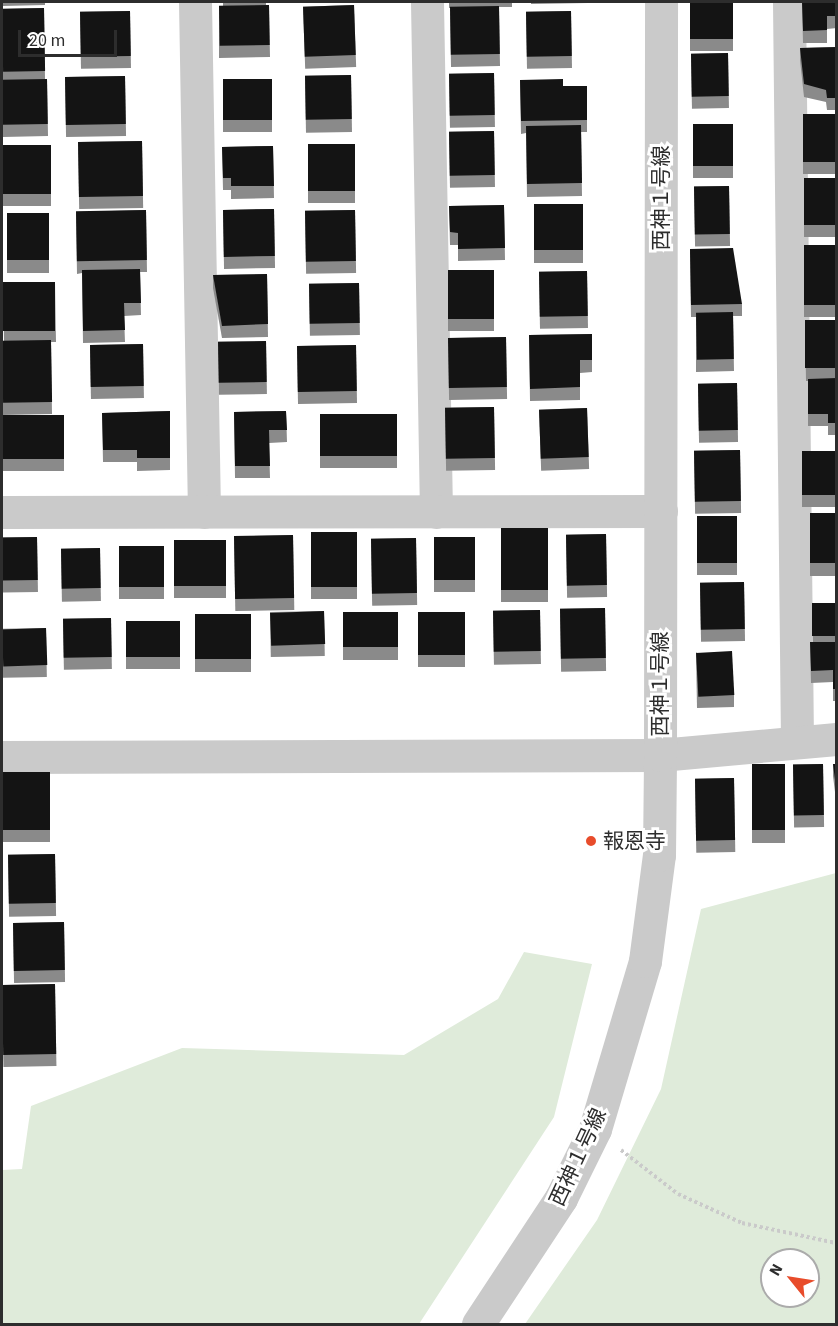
<!DOCTYPE html>
<meta charset="utf-8">
<style>
body{margin:0}
#map{position:relative;width:838px;height:1326px;overflow:hidden;background:#fff;font-family:"Source Sans 3","Noto Sans JP",sans-serif}
div>[style]{position:absolute}
.green>*{inset:0;background:#dfebda}
.path>*{height:4px;margin-top:-2px;transform-origin:0;background:repeating-linear-gradient(90deg,#cacaca 0 3px,transparent 0 6px)}
.minor>*{height:33px;margin:-16.5px;padding:0 16.5px;transform-origin:16.5px;border-radius:16.5px;background:#cacaca}
.wall>*{inset:0;background:#8a8a8a;transform-origin:0 0}
.building>*{inset:0;background:#141414;transform-origin:0 0}
.dots>*{width:16px;height:16px;translate:-50% -50%;box-sizing:border-box;border:3px solid #fff;border-radius:50%}
span{translate:-50% -50%;white-space:nowrap;text-align:center;line-height:1.15;-webkit-text-stroke:6px #fff;paint-order:stroke}
.street-label{font-size:21px;color:#2d2d2d}
.poi-label{font-size:21px;color:#2d2d2d}
.left{translate:0 -50%;text-align:left}
.frame{position:absolute;inset:0;border:3px solid #2d2d2d;pointer-events:none}
.north{position:absolute;left:760px;top:1248px;width:60px;height:60px;box-sizing:border-box;background:#fff;border:2px solid #ababab;border-radius:50%;rotate:300deg;font-size:16px;font-weight:700;line-height:24px;text-align:center;color:#2d2d2d}
.north::after{content:'';display:block;margin:auto;width:21px;height:27px;background:#e84c2b;clip-path:polygon(50% 0,100% 100%,50% 72%,0 100%)}
.scale{position:absolute;left:18px;top:30px;width:99px;height:27px;box-sizing:border-box;border:3px solid #2d2d2d;border-top:0;padding-left:8px;font-size:18px;line-height:21px;white-space:nowrap;color:#2d2d2d;-webkit-text-stroke:4px #fff;paint-order:stroke}
</style>
<div id="map">
<div class="green">
<div style="clip-path:polygon(evenodd,836px 873px,836px 1324px,525px 1324px,597px 1220px,661px 1089px,701px 909px,836px 873px,772px 1260px,808px 1260px,808px 1296px,772px 1296px,772px 1260px)"></div>
<div style="clip-path:polygon(524px 952px,592px 964px,554px 1117px,419px 1324px,2px 1324px,2px 1170px,22px 1169px,31px 1106px,182px 1048px,404px 1055px,498px 999px)"></div>
</div>
<div class="path">
<div style="left:621px;top:1150px;width:72px;rotate:37.7deg"></div>
<div style="left:678px;top:1194px;width:70px;rotate:24.4deg"></div>
<div style="left:742px;top:1223px;width:96px;rotate:12deg"></div>
</div>
<div class="minor">
<div style="left:195px;top:2px;width:510px;rotate:88.99deg"></div>
<div style="left:427px;top:2px;width:510px;rotate:88.99deg"></div>
<div style="left:789px;top:2px;width:739px;rotate:89.38deg"></div>
<div style="left:2px;top:512px;width:659px;rotate:-0.09deg"></div>
<div style="left:2px;top:757px;width:658px;rotate:-0.17deg"></div>
<div style="left:660px;top:755px;width:177px;rotate:-5.2deg"></div>
<div style="left:478px;top:1324px;width:151px;rotate:-56.6deg"></div>
<div style="left:561px;top:1198px;width:77px;rotate:-63.8deg"></div>
<div style="left:595px;top:1129px;width:175px;rotate:-73.4deg"></div>
<div style="left:645px;top:961px;width:107px;rotate:-82.5deg"></div>
<div style="left:659px;top:855px;width:100px;rotate:-89.4deg"></div>
<div style="left:660px;top:755px;width:753px;rotate:-89.92deg"></div>
</div>
<div class="wall">
<div style="clip-path:polygon(3px 2px,45px 2px,45px 5px,3px 6px)"></div>
<div style="clip-path:polygon(223px 2px,266px 2px,266px 5px,269px 5px,270px 57px,219px 58px,219px 6px,223px 6px)"></div>
<div style="clip-path:polygon(449px 2px,512px 2px,512px 7px,499px 7px,500px 66px,451px 67px,450px 8px,449px 8px)"></div>
<div style="clip-path:polygon(531px 2px,588px 2px,588px 3px,531px 4px)"></div>
<div style="left:690px;top:2px;width:43px;height:49px"></div>
<div style="clip-path:polygon(802px 2px,837px 2px,837px 28px,827px 29px,827px 43px,803px 43px)"></div>
<div style="left:354px;top:5px;width:62px;height:51px;rotate:88deg"></div>
<div style="clip-path:polygon(44px 8px,45px 79px,47px 79px,48px 136px,3px 137px,2px 9px)"></div>
<div style="left:130px;top:11px;width:57px;height:50px;rotate:89deg"></div>
<div style="left:571px;top:11px;width:57px;height:45px;rotate:89deg"></div>
<div style="clip-path:polygon(837px 47px,837px 110px,827px 110px,826px 102px,804px 97px,800px 60px,800px 48px)"></div>
<div style="left:728px;top:53px;width:55px;height:37px;rotate:89deg"></div>
<div style="left:494px;top:73px;width:54px;height:45px;rotate:89deg"></div>
<div style="left:351px;top:75px;width:57px;height:46px;rotate:89deg"></div>
<div style="left:125px;top:76px;width:60px;height:60px;rotate:89deg"></div>
<div style="left:272px;top:79px;width:53px;height:49px;rotate:90deg"></div>
<div style="clip-path:polygon(520px 80px,563px 86px,587px 86px,587px 132px,581px 132px,582px 196px,527px 197px,526px 133px,521px 134px)"></div>
<div style="left:837px;top:114px;width:60px;height:34px;rotate:90deg"></div>
<div style="left:693px;top:124px;width:40px;height:54px"></div>
<div style="left:494px;top:131px;width:56px;height:45px;rotate:89deg"></div>
<div style="left:142px;top:141px;width:67px;height:64px;rotate:89deg"></div>
<div style="left:355px;top:144px;width:59px;height:47px;rotate:90deg"></div>
<div style="left:51px;top:145px;width:61px;height:49px;rotate:90deg"></div>
<div style="clip-path:polygon(273px 146px,274px 198px,231px 199px,231px 190px,223px 190px,222px 147px)"></div>
<div style="left:837px;top:178px;width:59px;height:33px;rotate:90deg"></div>
<div style="left:729px;top:186px;width:60px;height:35px;rotate:89deg"></div>
<div style="left:583px;top:204px;width:59px;height:49px;rotate:90deg"></div>
<div style="clip-path:polygon(504px 205px,505px 260px,458px 261px,458px 245px,450px 245px,449px 206px)"></div>
<div style="left:274px;top:209px;width:59px;height:51px;rotate:89deg"></div>
<div style="clip-path:polygon(146px 210px,147px 272px,140px 272px,141px 315px,124px 316px,125px 342px,83px 343px,82px 273px,77px 274px,76px 212px)"></div>
<div style="left:355px;top:210px;width:63px;height:50px;rotate:89deg"></div>
<div style="left:7px;top:213px;width:42px;height:60px"></div>
<div style="left:837px;top:245px;width:72px;height:33px;rotate:90deg"></div>
<div style="clip-path:polygon(690px 249px,742px 304px,742px 316px,733px 316px,734px 371px,696px 372px,696px 317px,691px 317px)"></div>
<div style="left:494px;top:270px;width:61px;height:46px;rotate:90deg"></div>
<div style="left:587px;top:271px;width:57px;height:48px;rotate:89deg"></div>
<div style="clip-path:polygon(267px 274px,268px 337px,222px 338px,213px 288px,213px 275px)"></div>
<div style="clip-path:polygon(3px 282px,55px 282px,56px 342px,51px 342px,52px 414px,2px 415px,2px 385px,4px 341px)"></div>
<div style="left:359px;top:283px;width:52px;height:50px;rotate:89deg"></div>
<div style="clip-path:polygon(837px 320px,837px 435px,828px 435px,828px 426px,808px 426px,808px 381px,806px 381px,805px 321px)"></div>
<div style="clip-path:polygon(592px 334px,592px 372px,580px 373px,580px 400px,530px 401px,529px 335px)"></div>
<div style="left:506px;top:337px;width:62px;height:58px;rotate:89deg"></div>
<div style="left:266px;top:341px;width:53px;height:48px;rotate:89deg"></div>
<div style="left:143px;top:344px;width:54px;height:53px;rotate:89deg"></div>
<div style="left:356px;top:345px;width:58px;height:59px;rotate:89deg"></div>
<div style="left:737px;top:383px;width:59px;height:39px;rotate:89deg"></div>
<div style="left:494px;top:407px;width:63px;height:49px;rotate:89deg"></div>
<div style="left:587px;top:408px;width:61px;height:48px;rotate:88deg"></div>
<div style="clip-path:polygon(170px 411px,170px 470px,137px 471px,137px 462px,103px 462px,102px 413px)"></div>
<div style="clip-path:polygon(286px 411px,287px 442px,269px 443px,270px 478px,235px 478px,234px 412px)"></div>
<div style="left:397px;top:414px;width:54px;height:77px;rotate:90deg"></div>
<div style="left:64px;top:415px;width:56px;height:62px;rotate:90deg"></div>
<div style="left:740px;top:450px;width:63px;height:46px;rotate:89deg"></div>
<div style="left:802px;top:451px;width:35px;height:56px"></div>
<div style="left:810px;top:513px;width:27px;height:63px"></div>
<div style="left:697px;top:516px;width:40px;height:59px"></div>
<div style="left:548px;top:528px;width:74px;height:47px;rotate:90deg"></div>
<div style="left:357px;top:532px;width:67px;height:46px;rotate:90deg"></div>
<div style="left:606px;top:534px;width:63px;height:40px;rotate:89deg"></div>
<div style="left:293px;top:535px;width:75px;height:59px;rotate:89deg"></div>
<div style="left:37px;top:537px;width:55px;height:35px;rotate:89deg"></div>
<div style="left:475px;top:537px;width:55px;height:41px;rotate:90deg"></div>
<div style="left:416px;top:538px;width:67px;height:45px;rotate:89deg"></div>
<div style="left:174px;top:540px;width:52px;height:58px"></div>
<div style="left:119px;top:546px;width:45px;height:53px"></div>
<div style="left:100px;top:548px;width:53px;height:39px;rotate:89deg"></div>
<div style="left:744px;top:582px;width:59px;height:44px;rotate:89deg"></div>
<div style="clip-path:polygon(812px 603px,837px 603px,837px 701px,833px 701px,833px 682px,811px 683px,810px 642px,813px 642px)"></div>
<div style="left:605px;top:608px;width:63px;height:45px;rotate:89deg"></div>
<div style="left:540px;top:610px;width:54px;height:47px;rotate:89deg"></div>
<div style="left:324px;top:611px;width:45px;height:54px;rotate:89deg"></div>
<div style="left:398px;top:612px;width:48px;height:55px;rotate:90deg"></div>
<div style="left:418px;top:612px;width:47px;height:55px"></div>
<div style="left:251px;top:614px;width:58px;height:56px;rotate:90deg"></div>
<div style="left:111px;top:618px;width:51px;height:48px;rotate:89deg"></div>
<div style="left:180px;top:621px;width:48px;height:54px;rotate:90deg"></div>
<div style="left:46px;top:628px;width:49px;height:44px;rotate:89deg"></div>
<div style="clip-path:polygon(696px 652px,734px 695px,734px 707px,697px 708px)"></div>
<div style="left:752px;top:764px;width:33px;height:79px"></div>
<div style="left:823px;top:764px;width:63px;height:30px;rotate:89deg"></div>
<div style="clip-path:polygon(833px 764px,837px 764px,837px 808px,833px 776px)"></div>
<div style="left:3px;top:772px;width:47px;height:70px"></div>
<div style="left:734px;top:778px;width:74px;height:39px;rotate:89deg"></div>
<div style="left:55px;top:854px;width:62px;height:47px;rotate:89deg"></div>
<div style="left:64px;top:922px;width:60px;height:51px;rotate:89deg"></div>
<div style="left:55px;top:984px;width:82px;height:53px;rotate:89deg"></div>
</div>
<div class="building">
<div style="left:690px;top:2px;width:43px;height:37px"></div>
<div style="clip-path:polygon(802px 2px,837px 2px,837px 16px,827px 16px,827px 30px,803px 31px)"></div>
<div style="left:269px;top:5px;width:40px;height:50px;rotate:89deg"></div>
<div style="left:354px;top:5px;width:50px;height:51px;rotate:88deg"></div>
<div style="left:499px;top:6px;width:48px;height:49px;rotate:89deg"></div>
<div style="left:44px;top:8px;width:63px;height:42px;rotate:89deg"></div>
<div style="left:130px;top:11px;width:45px;height:50px;rotate:89deg"></div>
<div style="left:571px;top:11px;width:45px;height:45px;rotate:89deg"></div>
<div style="clip-path:polygon(837px 47px,837px 98px,827px 98px,826px 90px,804px 84px,800px 48px)"></div>
<div style="left:728px;top:53px;width:43px;height:37px;rotate:89deg"></div>
<div style="left:494px;top:73px;width:42px;height:45px;rotate:89deg"></div>
<div style="left:351px;top:75px;width:44px;height:46px;rotate:89deg"></div>
<div style="left:125px;top:76px;width:48px;height:60px;rotate:89deg"></div>
<div style="left:47px;top:79px;width:45px;height:45px;rotate:89deg"></div>
<div style="left:272px;top:79px;width:41px;height:49px;rotate:90deg"></div>
<div style="clip-path:polygon(563px 79px,563px 86px,587px 86px,587px 120px,521px 121px,520px 80px)"></div>
<div style="left:837px;top:114px;width:48px;height:34px;rotate:90deg"></div>
<div style="left:693px;top:124px;width:40px;height:42px"></div>
<div style="left:581px;top:125px;width:58px;height:55px;rotate:89deg"></div>
<div style="left:494px;top:131px;width:44px;height:45px;rotate:89deg"></div>
<div style="left:142px;top:141px;width:55px;height:64px;rotate:89deg"></div>
<div style="left:355px;top:144px;width:47px;height:47px;rotate:90deg"></div>
<div style="left:51px;top:145px;width:49px;height:49px;rotate:90deg"></div>
<div style="clip-path:polygon(273px 146px,274px 186px,231px 186px,231px 178px,223px 178px,222px 147px)"></div>
<div style="left:837px;top:178px;width:47px;height:33px;rotate:90deg"></div>
<div style="left:729px;top:186px;width:48px;height:35px;rotate:89deg"></div>
<div style="left:583px;top:204px;width:46px;height:49px;rotate:90deg"></div>
<div style="clip-path:polygon(504px 205px,505px 248px,458px 249px,458px 233px,450px 232px,449px 206px)"></div>
<div style="left:274px;top:209px;width:47px;height:51px;rotate:89deg"></div>
<div style="left:146px;top:210px;width:50px;height:70px;rotate:89deg"></div>
<div style="left:355px;top:210px;width:51px;height:50px;rotate:89deg"></div>
<div style="left:7px;top:213px;width:42px;height:47px"></div>
<div style="left:837px;top:245px;width:60px;height:33px;rotate:90deg"></div>
<div style="clip-path:polygon(733px 248px,742px 304px,691px 305px,690px 249px)"></div>
<div style="clip-path:polygon(140px 269px,141px 303px,124px 303px,125px 330px,83px 331px,82px 270px)"></div>
<div style="left:494px;top:270px;width:49px;height:46px;rotate:90deg"></div>
<div style="left:587px;top:271px;width:45px;height:48px;rotate:89deg"></div>
<div style="clip-path:polygon(267px 274px,268px 324px,222px 326px,213px 275px)"></div>
<div style="left:3px;top:282px;width:52px;height:49px"></div>
<div style="left:359px;top:283px;width:40px;height:50px;rotate:89deg"></div>
<div style="left:733px;top:312px;width:47px;height:37px;rotate:89deg"></div>
<div style="left:837px;top:320px;width:48px;height:32px;rotate:90deg"></div>
<div style="clip-path:polygon(592px 334px,592px 360px,580px 360px,580px 387px,530px 389px,529px 335px)"></div>
<div style="left:506px;top:337px;width:50px;height:58px;rotate:89deg"></div>
<div style="left:51px;top:340px;width:62px;height:49px;rotate:89deg"></div>
<div style="left:266px;top:341px;width:41px;height:48px;rotate:89deg"></div>
<div style="left:143px;top:344px;width:42px;height:53px;rotate:89deg"></div>
<div style="left:356px;top:345px;width:46px;height:59px;rotate:89deg"></div>
<div style="clip-path:polygon(837px 378px,837px 423px,828px 423px,828px 414px,808px 414px,808px 379px)"></div>
<div style="left:737px;top:383px;width:47px;height:39px;rotate:89deg"></div>
<div style="left:494px;top:407px;width:51px;height:49px;rotate:89deg"></div>
<div style="left:587px;top:408px;width:49px;height:48px;rotate:88deg"></div>
<div style="clip-path:polygon(170px 411px,170px 458px,137px 458px,137px 450px,103px 450px,102px 413px)"></div>
<div style="clip-path:polygon(286px 411px,287px 430px,269px 430px,270px 466px,235px 466px,234px 412px)"></div>
<div style="left:397px;top:414px;width:42px;height:77px;rotate:90deg"></div>
<div style="left:64px;top:415px;width:44px;height:62px;rotate:90deg"></div>
<div style="left:740px;top:450px;width:51px;height:46px;rotate:89deg"></div>
<div style="left:802px;top:451px;width:35px;height:44px"></div>
<div style="left:810px;top:513px;width:27px;height:50px"></div>
<div style="left:697px;top:516px;width:40px;height:47px"></div>
<div style="left:548px;top:528px;width:62px;height:47px;rotate:90deg"></div>
<div style="left:357px;top:532px;width:55px;height:46px;rotate:90deg"></div>
<div style="left:606px;top:534px;width:51px;height:40px;rotate:89deg"></div>
<div style="left:293px;top:535px;width:63px;height:59px;rotate:89deg"></div>
<div style="left:37px;top:537px;width:43px;height:35px;rotate:89deg"></div>
<div style="left:475px;top:537px;width:43px;height:41px;rotate:90deg"></div>
<div style="left:416px;top:538px;width:55px;height:45px;rotate:89deg"></div>
<div style="left:174px;top:540px;width:52px;height:46px"></div>
<div style="left:119px;top:546px;width:45px;height:41px"></div>
<div style="left:100px;top:548px;width:40px;height:39px;rotate:89deg"></div>
<div style="left:744px;top:582px;width:47px;height:44px;rotate:89deg"></div>
<div style="left:812px;top:603px;width:25px;height:33px"></div>
<div style="left:605px;top:608px;width:50px;height:45px;rotate:89deg"></div>
<div style="left:540px;top:610px;width:41px;height:47px;rotate:89deg"></div>
<div style="left:324px;top:611px;width:33px;height:54px;rotate:88deg"></div>
<div style="left:398px;top:612px;width:35px;height:55px;rotate:90deg"></div>
<div style="left:418px;top:612px;width:47px;height:43px"></div>
<div style="left:251px;top:614px;width:45px;height:56px;rotate:90deg"></div>
<div style="left:111px;top:618px;width:39px;height:48px;rotate:89deg"></div>
<div style="left:180px;top:621px;width:36px;height:54px;rotate:90deg"></div>
<div style="left:46px;top:628px;width:37px;height:44px;rotate:88deg"></div>
<div style="clip-path:polygon(810px 642px,837px 642px,837px 689px,833px 689px,833px 670px,811px 671px)"></div>
<div style="left:732px;top:651px;width:44px;height:36px;rotate:87deg"></div>
<div style="left:752px;top:764px;width:33px;height:66px"></div>
<div style="left:823px;top:764px;width:51px;height:30px;rotate:89deg"></div>
<div style="clip-path:polygon(833px 764px,837px 764px,837px 796px)"></div>
<div style="left:3px;top:772px;width:47px;height:58px"></div>
<div style="left:734px;top:778px;width:62px;height:39px;rotate:89deg"></div>
<div style="left:55px;top:854px;width:49px;height:47px;rotate:89deg"></div>
<div style="left:64px;top:922px;width:48px;height:51px;rotate:89deg"></div>
<div style="left:55px;top:984px;width:70px;height:53px;rotate:89deg"></div>
</div>
<div class="dots">
<div style="left:591px;top:841px;background:#e84c2b"></div>
</div>
<div class="street-label">
<span style="left:661px;top:198px;rotate:-90deg">西神１号線</span>
<span style="left:660px;top:684px;rotate:-90deg">西神１号線</span>
<span style="left:578px;top:1157px;rotate:-65deg">西神１号線</span>
</div>
<div class="poi-label">
<span class="left" style="left:603px;top:841px">報恩寺</span>
</div>
<div class="frame"></div>
<div class="north">N</div>
<div class="scale">20 m</div>
</div>
